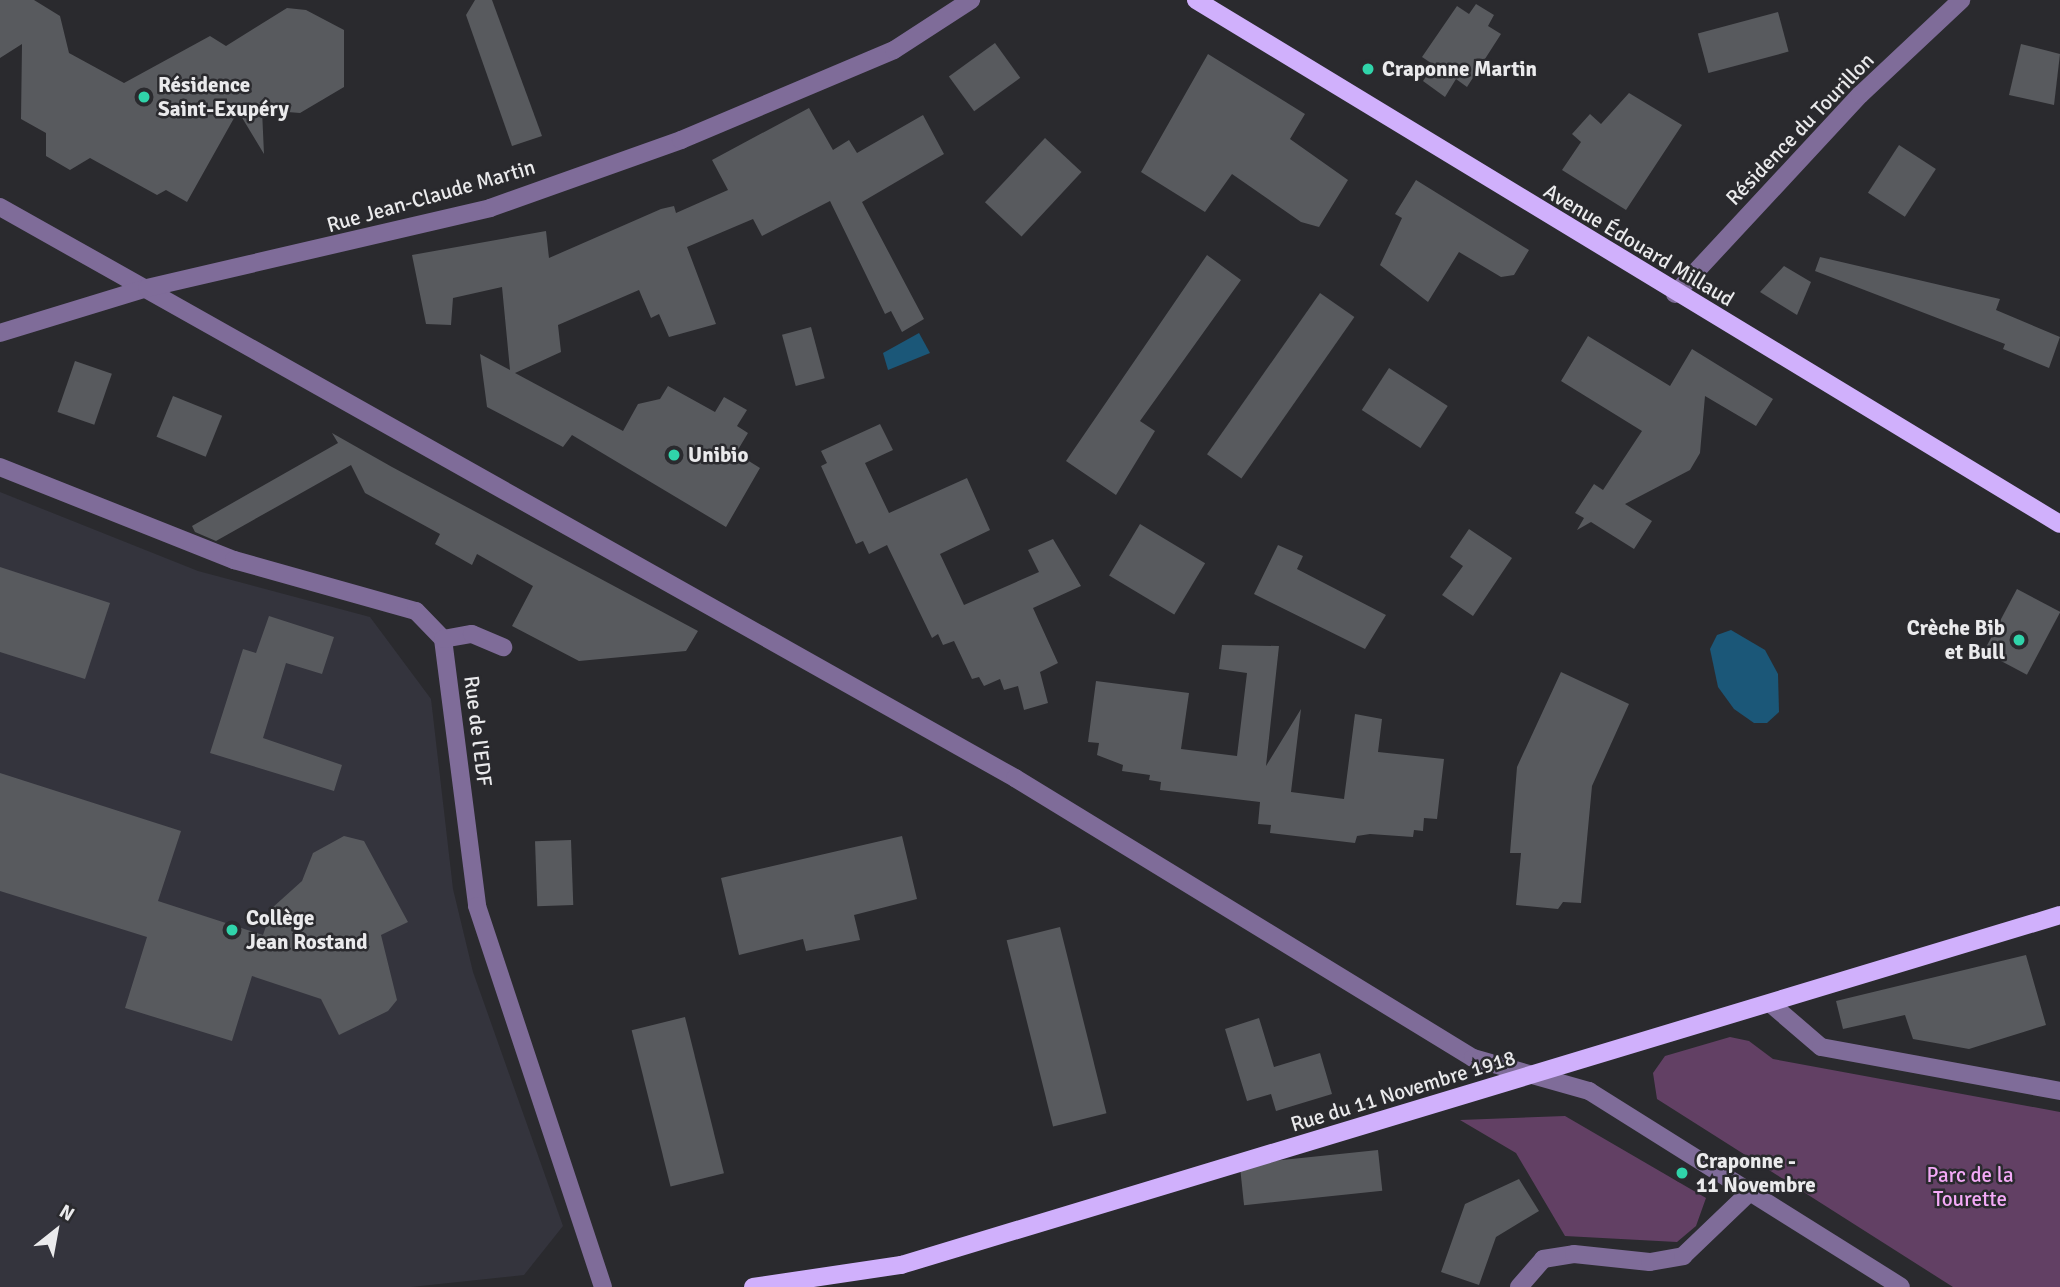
<!DOCTYPE html>
<meta charset="utf-8">
<style>
body{margin:0}
#map{position:relative;width:2060px;height:1287px;overflow:hidden;background:#2a2a2e;font-family:Signika,sans-serif}
div>[style]{position:absolute}
.built>*{inset:0;background:#34343d}
.green>*{inset:0;background:#624064}
.water>*{inset:0;background:#1b5778}
.building>*{inset:0;background:#585a5e;transform-origin:0 0}
.minor>*{height:18px;margin:-9px;padding:0 9px;transform-origin:9px;border-radius:9px;background:#7f6c99}
.major>*{height:18px;margin:-9px;padding:0 9px;transform-origin:9px;border-radius:9px;background:#d0b0fc}
.dots>*{width:19px;height:19px;translate:-50% -50%;box-sizing:border-box;border:4px solid #2a2a2e;border-radius:50%}
span{translate:-50% -50%;white-space:nowrap;text-align:center;line-height:1.15;-webkit-text-stroke:5px #2a2a2e;paint-order:stroke}
.poi-label{font-size:21px;color:#eaeaec;font-weight:700}
.left{translate:0 -50%;text-align:left}
.right{translate:-100% -50%;text-align:right}
.street-label{font-size:21px;color:#eaeaec}
.park-label{font-size:21px;color:#f4aaf7}
.north{position:absolute;left:21px;top:1196px;width:70px;height:70px;-webkit-text-stroke:5px #2a2a2e;paint-order:stroke;rotate:31deg;font-size:19px;font-weight:700;line-height:28px;text-align:center;color:#eaeaec}
.north::after{content:'';display:block;margin:auto;width:24px;height:32px;background:#eaeaec;clip-path:polygon(50% 0,100% 100%,50% 72%,0 100%)}
</style>
<div id="map">
<div class="built">
<div style="clip-path:polygon(0 492px,198px 571px,370px 617px,431px 699px,453px 889px,473px 972px,563px 1226px,524px 1275px,411px 1287px,0 1287px)"></div>
</div>
<div class="green">
<div style="clip-path:polygon(1730px 1037px,1749px 1041px,1773px 1059px,2060px 1112px,2060px 1287px,1953px 1287px,1657px 1099px,1653px 1073px,1665px 1056px)"></div>
<div style="clip-path:polygon(1565px 1116px,1706px 1198px,1696px 1226px,1677px 1242px,1565px 1236px,1516px 1153px,1460px 1120px)"></div>
</div>
<div class="water">
<div style="clip-path:polygon(919px 333px,930px 353px,888px 370px,883px 353px)"></div>
<div style="clip-path:polygon(1731px 630px,1765px 650px,1778px 674px,1779px 712px,1767px 723px,1754px 723px,1734px 709px,1718px 687px,1710px 649px,1717px 635px)"></div>
</div>
<div class="building">
<div style="clip-path:polygon(0 0,34px 0,60px 16px,69px 53px,124px 83px,210px 36px,226px 46px,287px 8px,306px 10px,344px 30px,344px 87px,300px 113px,262px 110px,264px 154px,238px 111px,187px 202px,166px 190px,157px 195px,90px 158px,70px 170px,46px 156px,46px 133px,21px 119px,22px 44px,0 58px)"></div>
<div style="clip-path:polygon(475px 0,492px 0,542px 136px,512px 146px,466px 15px)"></div>
<div style="clip-path:polygon(1476px 4px,1494px 15px,1488px 26px,1501px 34px,1467px 87px,1456px 79px,1445px 97px,1423px 81px,1434px 65px,1422px 57px,1457px 6px,1469px 14px)"></div>
<div style="left:1778px;top:12px;width:41px;height:83px;rotate:75deg"></div>
<div style="left:995px;top:43px;width:43px;height:57px;rotate:54deg"></div>
<div style="clip-path:polygon(2021px 44px,2060px 54px,2054px 105px,2009px 95px)"></div>
<div style="clip-path:polygon(1208px 54px,1305px 114px,1290px 139px,1348px 180px,1319px 227px,1301px 222px,1232px 174px,1205px 212px,1141px 172px)"></div>
<div style="clip-path:polygon(1629px 93px,1682px 125px,1626px 210px,1562px 170px,1581px 142px,1572px 134px,1590px 114px,1601px 124px)"></div>
<div style="clip-path:polygon(809px 108px,833px 150px,849px 140px,857px 153px,923px 115px,944px 154px,862px 202px,924px 319px,902px 332px,891px 311px,885px 314px,830px 201px,762px 236px,753px 219px,687px 247px,716px 324px,669px 337px,659px 314px,651px 318px,639px 290px,558px 325px,561px 352px,515px 373px,623px 431px,638px 404px,660px 399px,668px 386px,715px 412px,724px 397px,747px 410px,737px 426px,748px 433px,736px 453px,760px 468px,726px 527px,572px 435px,563px 447px,487px 407px,480px 354px,510px 370px,502px 287px,453px 298px,451px 325px,426px 324px,412px 255px,546px 231px,549px 258px,661px 209px,674px 206px,676px 213px,728px 190px,712px 160px)"></div>
<div style="left:1045px;top:138px;width:50px;height:88px;rotate:43deg"></div>
<div style="left:1899px;top:145px;width:44px;height:57px;rotate:33deg"></div>
<div style="clip-path:polygon(1416px 180px,1529px 250px,1514px 275px,1501px 277px,1459px 252px,1428px 302px,1380px 265px,1402px 218px,1395px 214px)"></div>
<div style="clip-path:polygon(1207px 255px,1241px 280px,1140px 421px,1155px 431px,1116px 495px,1066px 461px)"></div>
<div style="clip-path:polygon(1820px 257px,2000px 299px,1996px 310px,2060px 337px,2049px 368px,2003px 349px,2005px 344px,1815px 271px)"></div>
<div style="clip-path:polygon(1784px 266px,1811px 282px,1797px 315px,1760px 292px)"></div>
<div style="left:1320px;top:293px;width:42px;height:197px;rotate:35deg"></div>
<div style="left:811px;top:327px;width:53px;height:30px;rotate:75deg"></div>
<div style="clip-path:polygon(1588px 336px,1670px 386px,1692px 349px,1773px 399px,1756px 426px,1705px 396px,1700px 453px,1690px 470px,1625px 504px,1652px 521px,1634px 549px,1591px 522px,1577px 530px,1584px 518px,1575px 513px,1594px 484px,1603px 490px,1642px 431px,1561px 381px)"></div>
<div style="left:75px;top:361px;width:39px;height:54px;rotate:19deg"></div>
<div style="left:1389px;top:368px;width:70px;height:50px;rotate:33deg"></div>
<div style="left:173px;top:396px;width:53px;height:44px;rotate:22deg"></div>
<div style="clip-path:polygon(880px 424px,893px 450px,865px 463px,889px 513px,967px 478px,990px 530px,940px 554px,964px 605px,1039px 572px,1028px 550px,1053px 539px,1081px 586px,1033px 608px,1058px 663px,1040px 672px,1048px 703px,1024px 710px,1018px 686px,1004px 690px,1000px 679px,984px 686px,979px 677px,972px 679px,954px 641px,943px 645px,938px 634px,932px 638px,887px 545px,869px 554px,863px 541px,856px 544px,821px 466px,827px 463px,821px 451px)"></div>
<div style="clip-path:polygon(332px 433px,392px 467px,698px 631px,686px 651px,579px 661px,512px 626px,533px 586px,477px 554px,472px 565px,435px 544px,440px 534px,365px 493px,351px 465px,216px 541px,195px 532px,192px 526px,338px 443px)"></div>
<div style="left:1140px;top:524px;width:76px;height:60px;rotate:31deg"></div>
<div style="clip-path:polygon(1469px 529px,1512px 558px,1473px 616px,1442px 595px,1463px 566px,1450px 557px)"></div>
<div style="clip-path:polygon(1278px 545px,1303px 556px,1297px 569px,1386px 615px,1365px 649px,1254px 594px)"></div>
<div style="clip-path:polygon(0 567px,110px 603px,85px 679px,0 652px)"></div>
<div style="left:2017px;top:589px;width:49px;height:71px;rotate:28deg"></div>
<div style="clip-path:polygon(269px 616px,334px 637px,322px 674px,286px 663px,263px 738px,342px 765px,334px 791px,210px 753px,243px 649px,256px 653px)"></div>
<div style="clip-path:polygon(1222px 645px,1279px 646px,1266px 766px,1301px 709px,1291px 792px,1344px 799px,1355px 714px,1382px 719px,1378px 752px,1444px 759px,1437px 819px,1424px 818px,1423px 831px,1414px 830px,1413px 837px,1370px 834px,1357px 836px,1355px 843px,1270px 833px,1271px 825px,1258px 824px,1260px 802px,1160px 790px,1161px 782px,1149px 780px,1150px 775px,1122px 771px,1123px 765px,1097px 755px,1099px 743px,1088px 742px,1096px 681px,1189px 693px,1181px 749px,1237px 756px,1247px 673px,1219px 669px)"></div>
<div style="clip-path:polygon(1561px 672px,1629px 704px,1592px 786px,1581px 903px,1563px 902px,1558px 909px,1516px 905px,1521px 853px,1510px 853px,1517px 767px)"></div>
<div style="clip-path:polygon(0 773px,181px 831px,158px 901px,263px 935px,272px 908px,302px 881px,313px 853px,344px 836px,364px 841px,408px 922px,381px 935px,397px 1000px,388px 1011px,339px 1035px,321px 999px,252px 976px,232px 1041px,125px 1008px,147px 937px,0 891px)"></div>
<div style="clip-path:polygon(902px 836px,917px 899px,854px 915px,860px 940px,806px 951px,803px 939px,739px 955px,721px 878px)"></div>
<div style="left:571px;top:840px;width:65px;height:36px;rotate:88deg"></div>
<div style="left:1060px;top:927px;width:192px;height:55px;rotate:76deg"></div>
<div style="clip-path:polygon(2026px 955px,2046px 1025px,1969px 1049px,1913px 1039px,1905px 1015px,1843px 1029px,1836px 1001px)"></div>
<div style="left:685px;top:1017px;width:161px;height:55px;rotate:76deg"></div>
<div style="clip-path:polygon(1259px 1018px,1274px 1067px,1320px 1053px,1332px 1094px,1276px 1111px,1271px 1094px,1247px 1101px,1225px 1029px)"></div>
<div style="left:1378px;top:1150px;width:41px;height:139px;rotate:84deg"></div>
<div style="clip-path:polygon(1519px 1179px,1539px 1211px,1496px 1237px,1479px 1285px,1441px 1272px,1465px 1204px)"></div>
</div>
<div class="minor">
<div style="left:0;top:207px;width:1165px;rotate:29.36deg"></div>
<div style="left:1015px;top:778px;width:537px;rotate:31.44deg"></div>
<div style="left:1473px;top:1058px;width:121px;rotate:15.9deg"></div>
<div style="left:1589px;top:1091px;width:368px;rotate:32.1deg"></div>
<div style="left:1675px;top:294px;width:272px;rotate:-47.1deg"></div>
<div style="left:1860px;top:95px;width:139px;rotate:-43.2deg"></div>
<div style="left:0;top:333px;width:154px;rotate:-17deg"></div>
<div style="left:147px;top:288px;width:352px;rotate:-13.1deg"></div>
<div style="left:490px;top:208px;width:203px;rotate:-19.6deg"></div>
<div style="left:681px;top:140px;width:231px;rotate:-22.9deg"></div>
<div style="left:894px;top:50px;width:92px;rotate:-33deg"></div>
<div style="left:0;top:467px;width:252px;rotate:21.7deg"></div>
<div style="left:234px;top:560px;width:189px;rotate:15.7deg"></div>
<div style="left:416px;top:611px;width:39px;rotate:46deg"></div>
<div style="left:443px;top:639px;width:269px;rotate:82.7deg"></div>
<div style="left:477px;top:906px;width:401px;rotate:71.7deg"></div>
<div style="left:443px;top:639px;width:29px;rotate:-10deg"></div>
<div style="left:472px;top:634px;width:34px;rotate:23deg"></div>
<div style="left:1771px;top:1004px;width:66px;rotate:40.7deg"></div>
<div style="left:1821px;top:1047px;width:243px;rotate:10.4deg"></div>
<div style="left:1519px;top:1287px;width:37px;rotate:-49deg"></div>
<div style="left:1543px;top:1259px;width:31px;rotate:-9deg"></div>
<div style="left:1574px;top:1254px;width:76px;rotate:6deg"></div>
<div style="left:1650px;top:1262px;width:34px;rotate:-10deg"></div>
<div style="left:1683px;top:1256px;width:95px;rotate:-43.7deg"></div>
</div>
<div class="major">
<div style="left:1196px;top:0;width:1010px;rotate:31.24deg"></div>
<div style="left:753px;top:1287px;width:150px;rotate:-8.5deg"></div>
<div style="left:901px;top:1265px;width:1211px;rotate:-16.8deg"></div>
</div>
<div class="dots">
<div style="left:1368px;top:69px;background:#30d4aa"></div>
<div style="left:144px;top:97px;background:#30d4aa"></div>
<div style="left:674px;top:455px;background:#30d4aa"></div>
<div style="left:2019px;top:640px;background:#30d4aa"></div>
<div style="left:232px;top:930px;background:#30d4aa"></div>
<div style="left:1682px;top:1173px;background:#30d4aa"></div>
</div>
<div class="poi-label">
<span class="left" style="left:1382px;top:69px">Craponne Martin</span>
<span class="left" style="left:158px;top:97px">Résidence<br>Saint-Exupéry</span>
<span class="left" style="left:688px;top:455px">Unibio</span>
<span class="right" style="left:2005px;top:640px">Crèche Bib<br>et Bull</span>
<span class="left" style="left:246px;top:930px">Collège<br>Jean Rostand</span>
<span class="left" style="left:1696px;top:1173px">Craponne -<br>11 Novembre</span>
</div>
<div class="street-label">
<span style="left:1800px;top:129px;rotate:-46deg">Résidence du Tourillon</span>
<span style="left:431px;top:196px;rotate:-16deg">Rue Jean-Claude Martin</span>
<span style="left:1639px;top:245px;rotate:31deg">Avenue Édouard Millaud</span>
<span style="left:478px;top:731px;rotate:83deg">Rue de l'EDF</span>
<span style="left:1403px;top:1091px;rotate:-17deg">Rue du 11 Novembre 1918</span>
</div>
<div class="park-label">
<span style="left:1970px;top:1187px">Parc de la<br>Tourette</span>
</div>
<div class="north">N</div>
</div>
